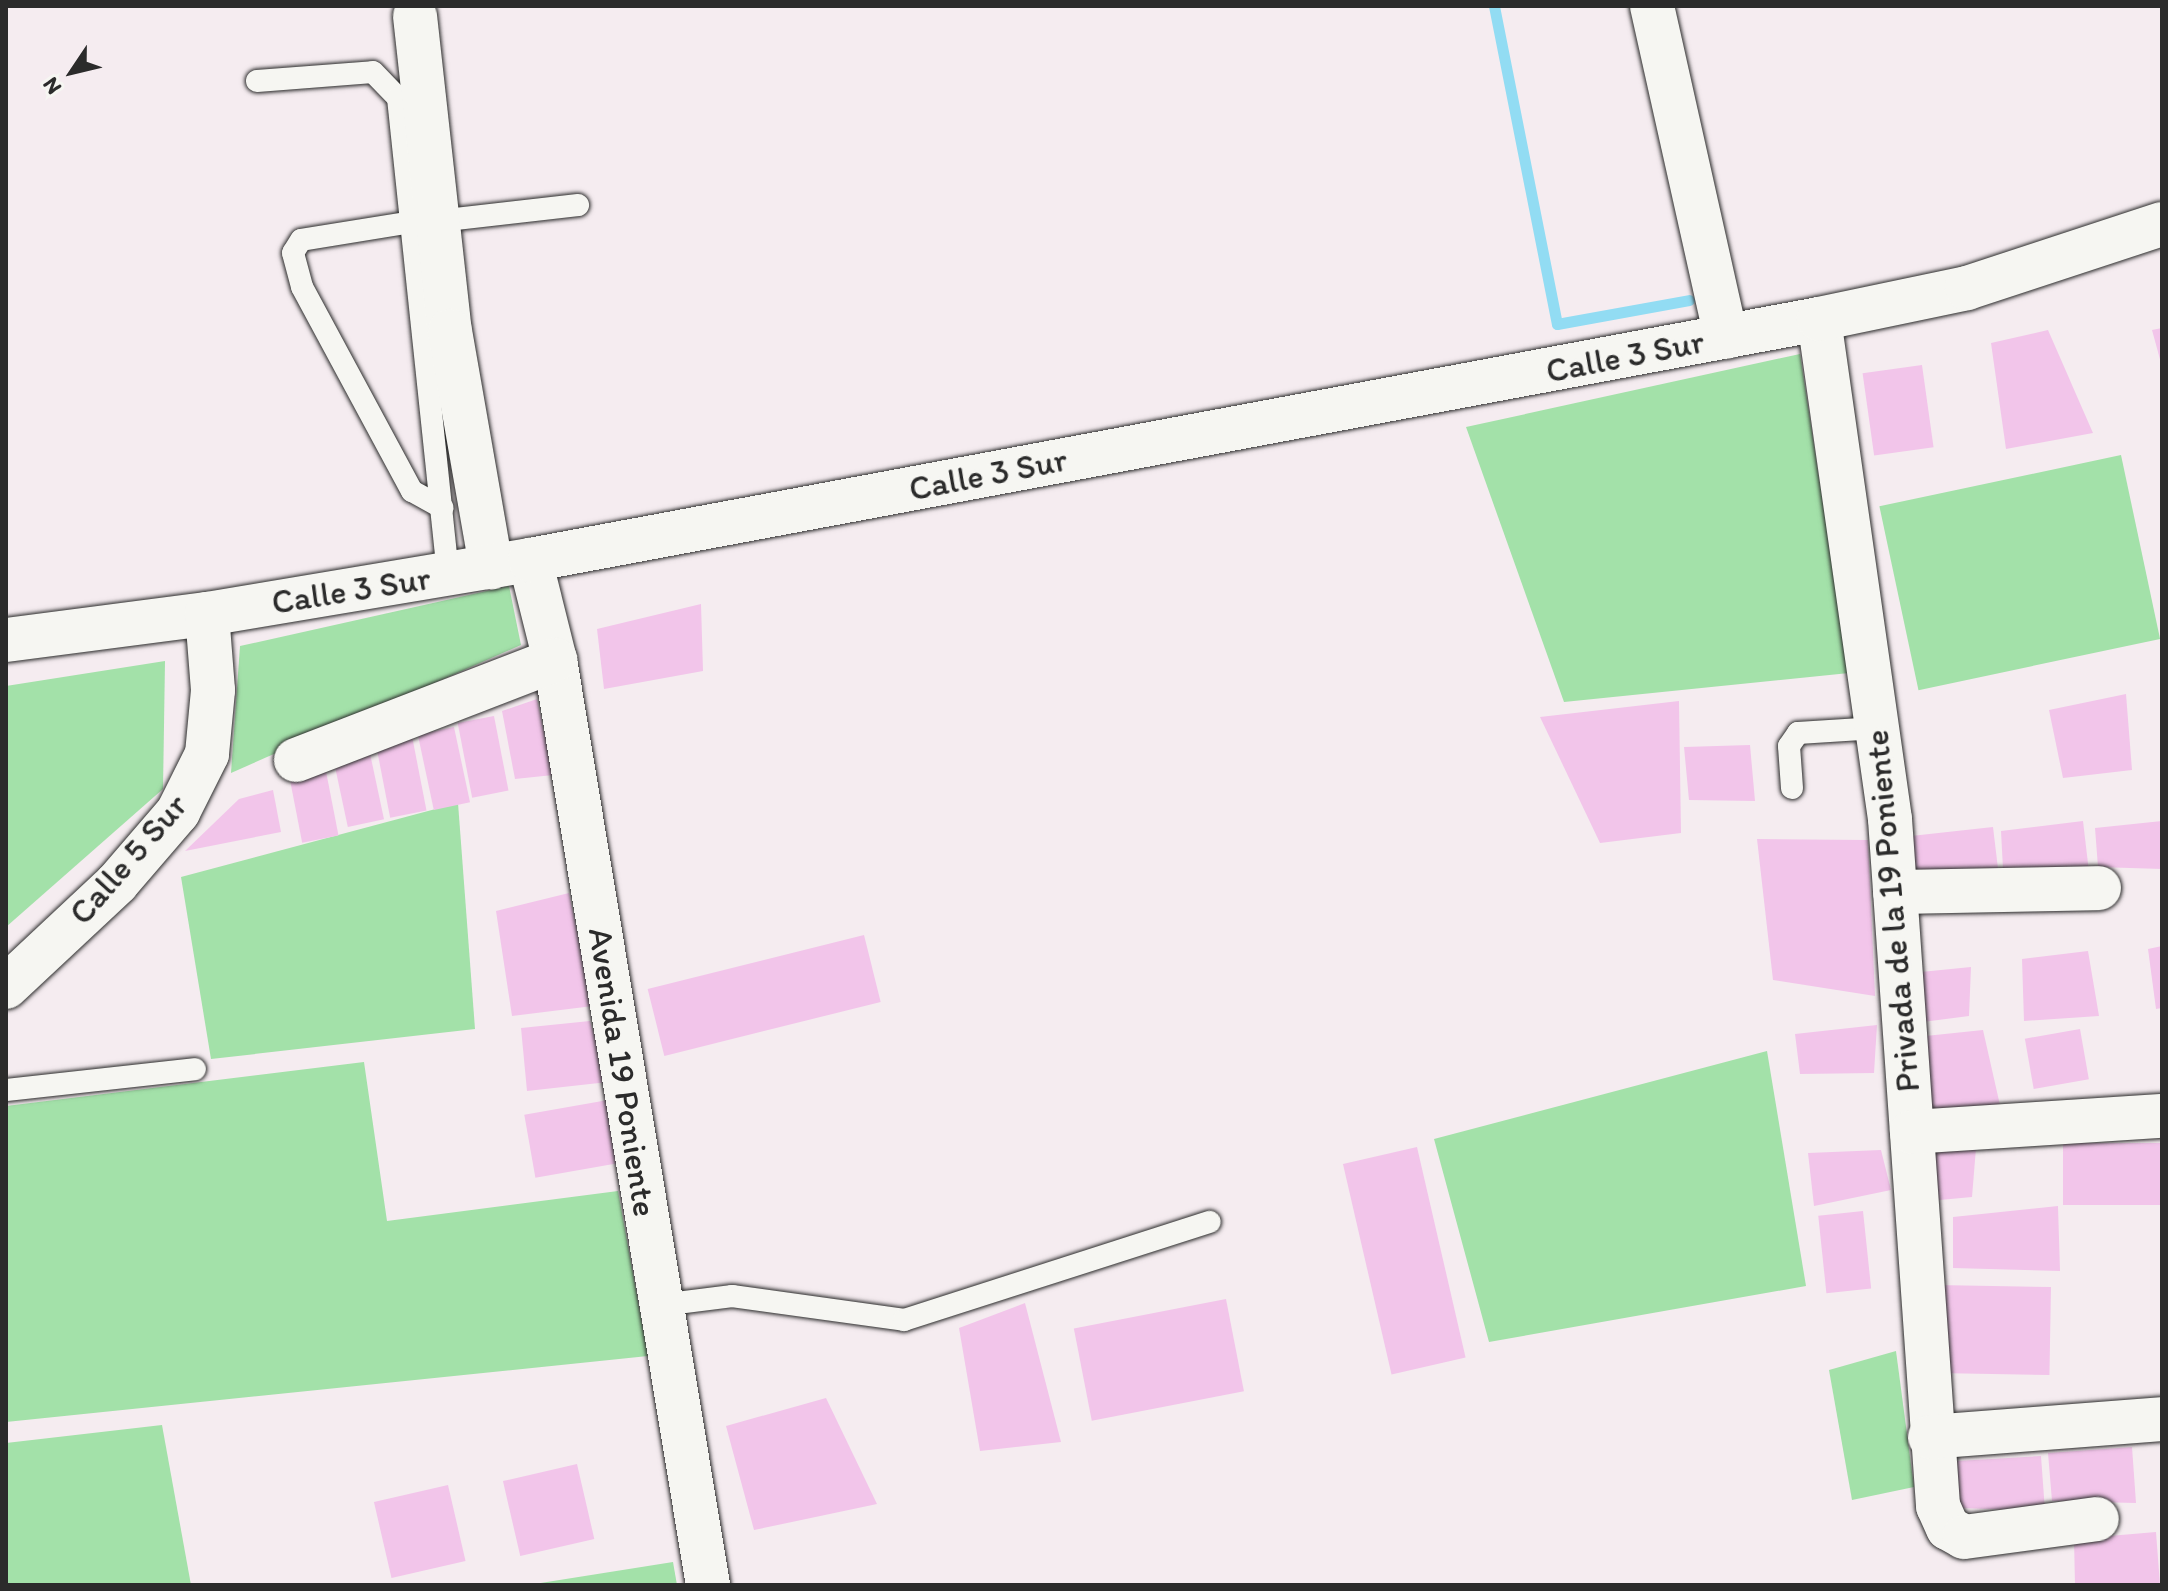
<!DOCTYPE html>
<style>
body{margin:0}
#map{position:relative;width:2168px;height:1591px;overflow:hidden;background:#f5ecf0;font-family:Itim,sans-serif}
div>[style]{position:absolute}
.green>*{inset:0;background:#a3e1a9;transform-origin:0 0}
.stream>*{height:11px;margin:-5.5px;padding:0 5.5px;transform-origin:5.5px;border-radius:5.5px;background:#92dcf3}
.building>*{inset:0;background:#f2c5ea;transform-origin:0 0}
.roads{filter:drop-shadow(0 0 2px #2b2b2b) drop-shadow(0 0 2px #2b2b2b)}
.service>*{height:22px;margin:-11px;padding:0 11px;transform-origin:11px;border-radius:11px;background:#f6f6f2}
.minor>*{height:44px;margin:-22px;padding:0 22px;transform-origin:22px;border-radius:22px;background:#f6f6f2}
span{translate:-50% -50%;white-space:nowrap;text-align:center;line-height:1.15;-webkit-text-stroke:6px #f6f6f2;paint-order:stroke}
.street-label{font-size:34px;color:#2b2b2b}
.frame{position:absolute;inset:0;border:8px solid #2b2b2b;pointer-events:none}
.north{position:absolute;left:32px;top:32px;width:80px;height:80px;-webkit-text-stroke:6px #f6f6f2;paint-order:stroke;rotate:235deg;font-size:22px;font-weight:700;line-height:32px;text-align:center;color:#2b2b2b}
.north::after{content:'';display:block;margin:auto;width:28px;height:36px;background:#2b2b2b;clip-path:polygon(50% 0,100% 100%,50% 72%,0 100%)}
</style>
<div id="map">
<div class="green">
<div style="clip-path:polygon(1800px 354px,1849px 673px,1564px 702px,1466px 427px)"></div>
<div style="left:2121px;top:455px;width:188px;height:247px;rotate:78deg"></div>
<div style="clip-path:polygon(509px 586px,521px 645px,231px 773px,240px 646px)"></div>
<div style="clip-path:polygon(165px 661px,163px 789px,6px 927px,6px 686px)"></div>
<div style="clip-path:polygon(458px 803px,475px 1029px,211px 1059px,181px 877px)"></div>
<div style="clip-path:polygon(1767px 1051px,1806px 1286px,1489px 1342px,1434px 1139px)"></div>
<div style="clip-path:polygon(364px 1062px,387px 1221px,618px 1191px,648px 1356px,6px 1422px,6px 1106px)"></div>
<div style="clip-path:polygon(1896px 1351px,1914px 1487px,1852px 1500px,1829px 1370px)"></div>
<div style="clip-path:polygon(162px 1425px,191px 1585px,6px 1585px,6px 1443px)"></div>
<div style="clip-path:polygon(673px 1562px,677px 1585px,528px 1585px)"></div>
</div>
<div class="stream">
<div style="left:1494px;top:6px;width:324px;rotate:78.8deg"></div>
<div style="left:1557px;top:324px;width:134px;rotate:-10.3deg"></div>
</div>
<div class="building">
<div style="clip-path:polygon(2162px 328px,2162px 363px,2161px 363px,2152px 330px)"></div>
<div style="clip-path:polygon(2048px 330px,2093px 433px,2006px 449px,1991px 343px)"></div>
<div style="left:1922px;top:365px;width:83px;height:60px;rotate:82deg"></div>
<div style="clip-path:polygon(701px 604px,703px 671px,604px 689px,597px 629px)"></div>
<div style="clip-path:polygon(2126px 694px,2132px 770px,2063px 778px,2049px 710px)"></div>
<div style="clip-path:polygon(537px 699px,553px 775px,515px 779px,502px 711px)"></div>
<div style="clip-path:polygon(1679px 701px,1681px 833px,1600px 843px,1540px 717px)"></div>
<div style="left:494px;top:716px;width:76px;height:37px;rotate:79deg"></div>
<div style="left:454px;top:727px;width:77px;height:37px;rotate:78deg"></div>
<div style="left:412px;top:736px;width:76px;height:37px;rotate:79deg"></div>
<div style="left:368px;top:744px;width:77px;height:37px;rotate:78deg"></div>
<div style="clip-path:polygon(1750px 745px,1755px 801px,1689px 800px,1684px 747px)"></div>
<div style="left:324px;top:761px;width:76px;height:37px;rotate:79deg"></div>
<div style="clip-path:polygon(273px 790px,281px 832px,185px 851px,239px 799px)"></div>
<div style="clip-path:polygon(2083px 821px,2089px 872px,2003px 869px,2001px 831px)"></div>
<div style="clip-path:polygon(2162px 821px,2162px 869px,2098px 867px,2095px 828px)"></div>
<div style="clip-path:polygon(1993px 827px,1999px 877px,1914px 874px,1911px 836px)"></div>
<div style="clip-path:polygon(1757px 839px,1868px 840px,1875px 996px,1773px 980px)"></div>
<div style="clip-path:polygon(569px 893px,593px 1006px,512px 1016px,496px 911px)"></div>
<div style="left:864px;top:935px;width:69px;height:223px;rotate:76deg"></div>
<div style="clip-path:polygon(2162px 946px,2162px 1008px,2156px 1009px,2148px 949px)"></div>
<div style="clip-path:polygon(2088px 951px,2099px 1016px,2024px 1021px,2022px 959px)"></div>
<div style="clip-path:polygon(1971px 967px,1969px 1016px,1915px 1023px,1911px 973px)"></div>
<div style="clip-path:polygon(590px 1021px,608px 1082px,527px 1091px,521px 1028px)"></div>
<div style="clip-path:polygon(1877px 1025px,1874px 1073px,1800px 1074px,1795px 1034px)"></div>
<div style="left:2080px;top:1029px;width:51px;height:56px;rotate:80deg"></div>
<div style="clip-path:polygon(1983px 1030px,2002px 1114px,1924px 1112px,1916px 1037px)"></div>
<div style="left:608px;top:1100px;width:64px;height:85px;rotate:80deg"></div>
<div style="left:2162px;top:1143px;width:62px;height:99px;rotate:90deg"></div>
<div style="left:1417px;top:1147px;width:216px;height:76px;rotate:77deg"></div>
<div style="clip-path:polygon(1976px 1148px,1972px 1197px,1929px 1201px,1924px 1149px)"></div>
<div style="clip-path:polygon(1881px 1150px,1891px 1190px,1814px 1206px,1808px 1153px)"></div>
<div style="clip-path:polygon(2058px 1206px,2060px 1271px,1953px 1268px,1953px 1217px)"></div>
<div style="left:1863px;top:1211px;width:78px;height:45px;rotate:84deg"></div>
<div style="left:1937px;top:1285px;width:114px;height:88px;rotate:1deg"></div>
<div style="left:1226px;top:1299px;width:94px;height:155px;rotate:79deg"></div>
<div style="clip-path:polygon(1025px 1303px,1061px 1442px,980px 1451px,959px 1328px)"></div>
<div style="clip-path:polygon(826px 1398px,877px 1504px,754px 1530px,726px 1426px)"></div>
<div style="clip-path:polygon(2132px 1447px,2136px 1503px,2052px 1501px,2048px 1453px)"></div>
<div style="clip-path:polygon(2041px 1456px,2045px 1511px,1960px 1508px,1957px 1461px)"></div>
<div style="left:577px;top:1464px;width:77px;height:76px;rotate:77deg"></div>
<div style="left:448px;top:1485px;width:78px;height:76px;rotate:77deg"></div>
<div style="clip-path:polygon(2156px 1532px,2160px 1585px,2075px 1585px,2074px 1539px)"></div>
</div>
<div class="roads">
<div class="service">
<div style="left:257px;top:81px;width:116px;rotate:-4.4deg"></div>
<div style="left:373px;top:72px;width:36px;rotate:46deg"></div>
<div style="left:398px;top:98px;width:479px;rotate:84deg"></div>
<div style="left:438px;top:221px;width:141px;rotate:-6.5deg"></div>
<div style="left:412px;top:222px;width:112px;rotate:170.8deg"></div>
<div style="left:301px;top:240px;width:15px;rotate:122deg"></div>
<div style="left:293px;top:253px;width:35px;rotate:75deg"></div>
<div style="left:302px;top:287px;width:232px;rotate:61.7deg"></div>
<div style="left:412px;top:491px;width:35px;rotate:29deg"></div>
<div style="left:1792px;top:788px;width:42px;rotate:-94.1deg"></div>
<div style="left:1789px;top:746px;width:16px;rotate:-55deg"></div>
<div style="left:1798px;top:733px;width:79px;rotate:-3.6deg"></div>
<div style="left:6px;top:1090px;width:190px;rotate:-6.3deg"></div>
<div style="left:661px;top:1305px;width:72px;rotate:-7.2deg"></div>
<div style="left:732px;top:1296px;width:174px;rotate:7.9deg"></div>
<div style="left:904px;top:1320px;width:321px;rotate:-17.8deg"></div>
</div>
<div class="minor">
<div style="left:1652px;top:6px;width:339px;rotate:77.4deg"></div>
<div style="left:415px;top:16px;width:317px;rotate:83.7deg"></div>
<div style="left:450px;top:331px;width:240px;rotate:80.1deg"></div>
<div style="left:1819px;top:319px;width:505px;rotate:81.92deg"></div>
<div style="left:1890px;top:819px;width:689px;rotate:86deg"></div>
<div style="left:1938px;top:1506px;width:24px;rotate:66deg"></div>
<div style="left:1948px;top:1528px;width:18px;rotate:29deg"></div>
<div style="left:1964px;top:1537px;width:134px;rotate:-7.7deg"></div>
<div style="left:530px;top:560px;width:103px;rotate:76deg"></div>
<div style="left:555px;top:660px;width:938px;rotate:80.61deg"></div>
<div style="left:6px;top:640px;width:203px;rotate:-7.4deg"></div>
<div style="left:207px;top:614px;width:327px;rotate:-9.5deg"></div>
<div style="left:530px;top:560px;width:1311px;rotate:-10.59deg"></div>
<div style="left:1819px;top:319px;width:151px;rotate:-11.8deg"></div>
<div style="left:1967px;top:288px;width:205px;rotate:-18.2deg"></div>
<div style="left:296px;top:760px;width:278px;rotate:-21.1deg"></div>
<div style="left:1895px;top:892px;width:204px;rotate:-1.1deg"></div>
<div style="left:6px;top:987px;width:152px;rotate:-43.1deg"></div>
<div style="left:117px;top:883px;width:94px;rotate:-49.3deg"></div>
<div style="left:178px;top:812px;width:65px;rotate:-63.4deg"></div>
<div style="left:207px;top:754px;width:64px;rotate:-84.6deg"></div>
<div style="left:213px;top:690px;width:76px;rotate:-94.5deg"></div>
<div style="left:1912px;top:1132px;width:251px;rotate:-3.7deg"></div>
<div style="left:1930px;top:1437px;width:233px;rotate:-4.4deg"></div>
</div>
</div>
<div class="street-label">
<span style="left:1625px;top:356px;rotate:-11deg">Calle 3 Sur</span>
<span style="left:988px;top:474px;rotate:-11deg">Calle 3 Sur</span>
<span style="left:351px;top:590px;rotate:-9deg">Calle 3 Sur</span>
<span style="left:128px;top:859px;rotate:-49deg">Calle 5 Sur</span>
<span style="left:1892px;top:911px;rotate:-95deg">Privada de la 19 Poniente</span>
<span style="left:623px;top:1072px;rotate:81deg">Avenida 19 Poniente</span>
</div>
<div class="frame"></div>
<div class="north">N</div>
</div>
